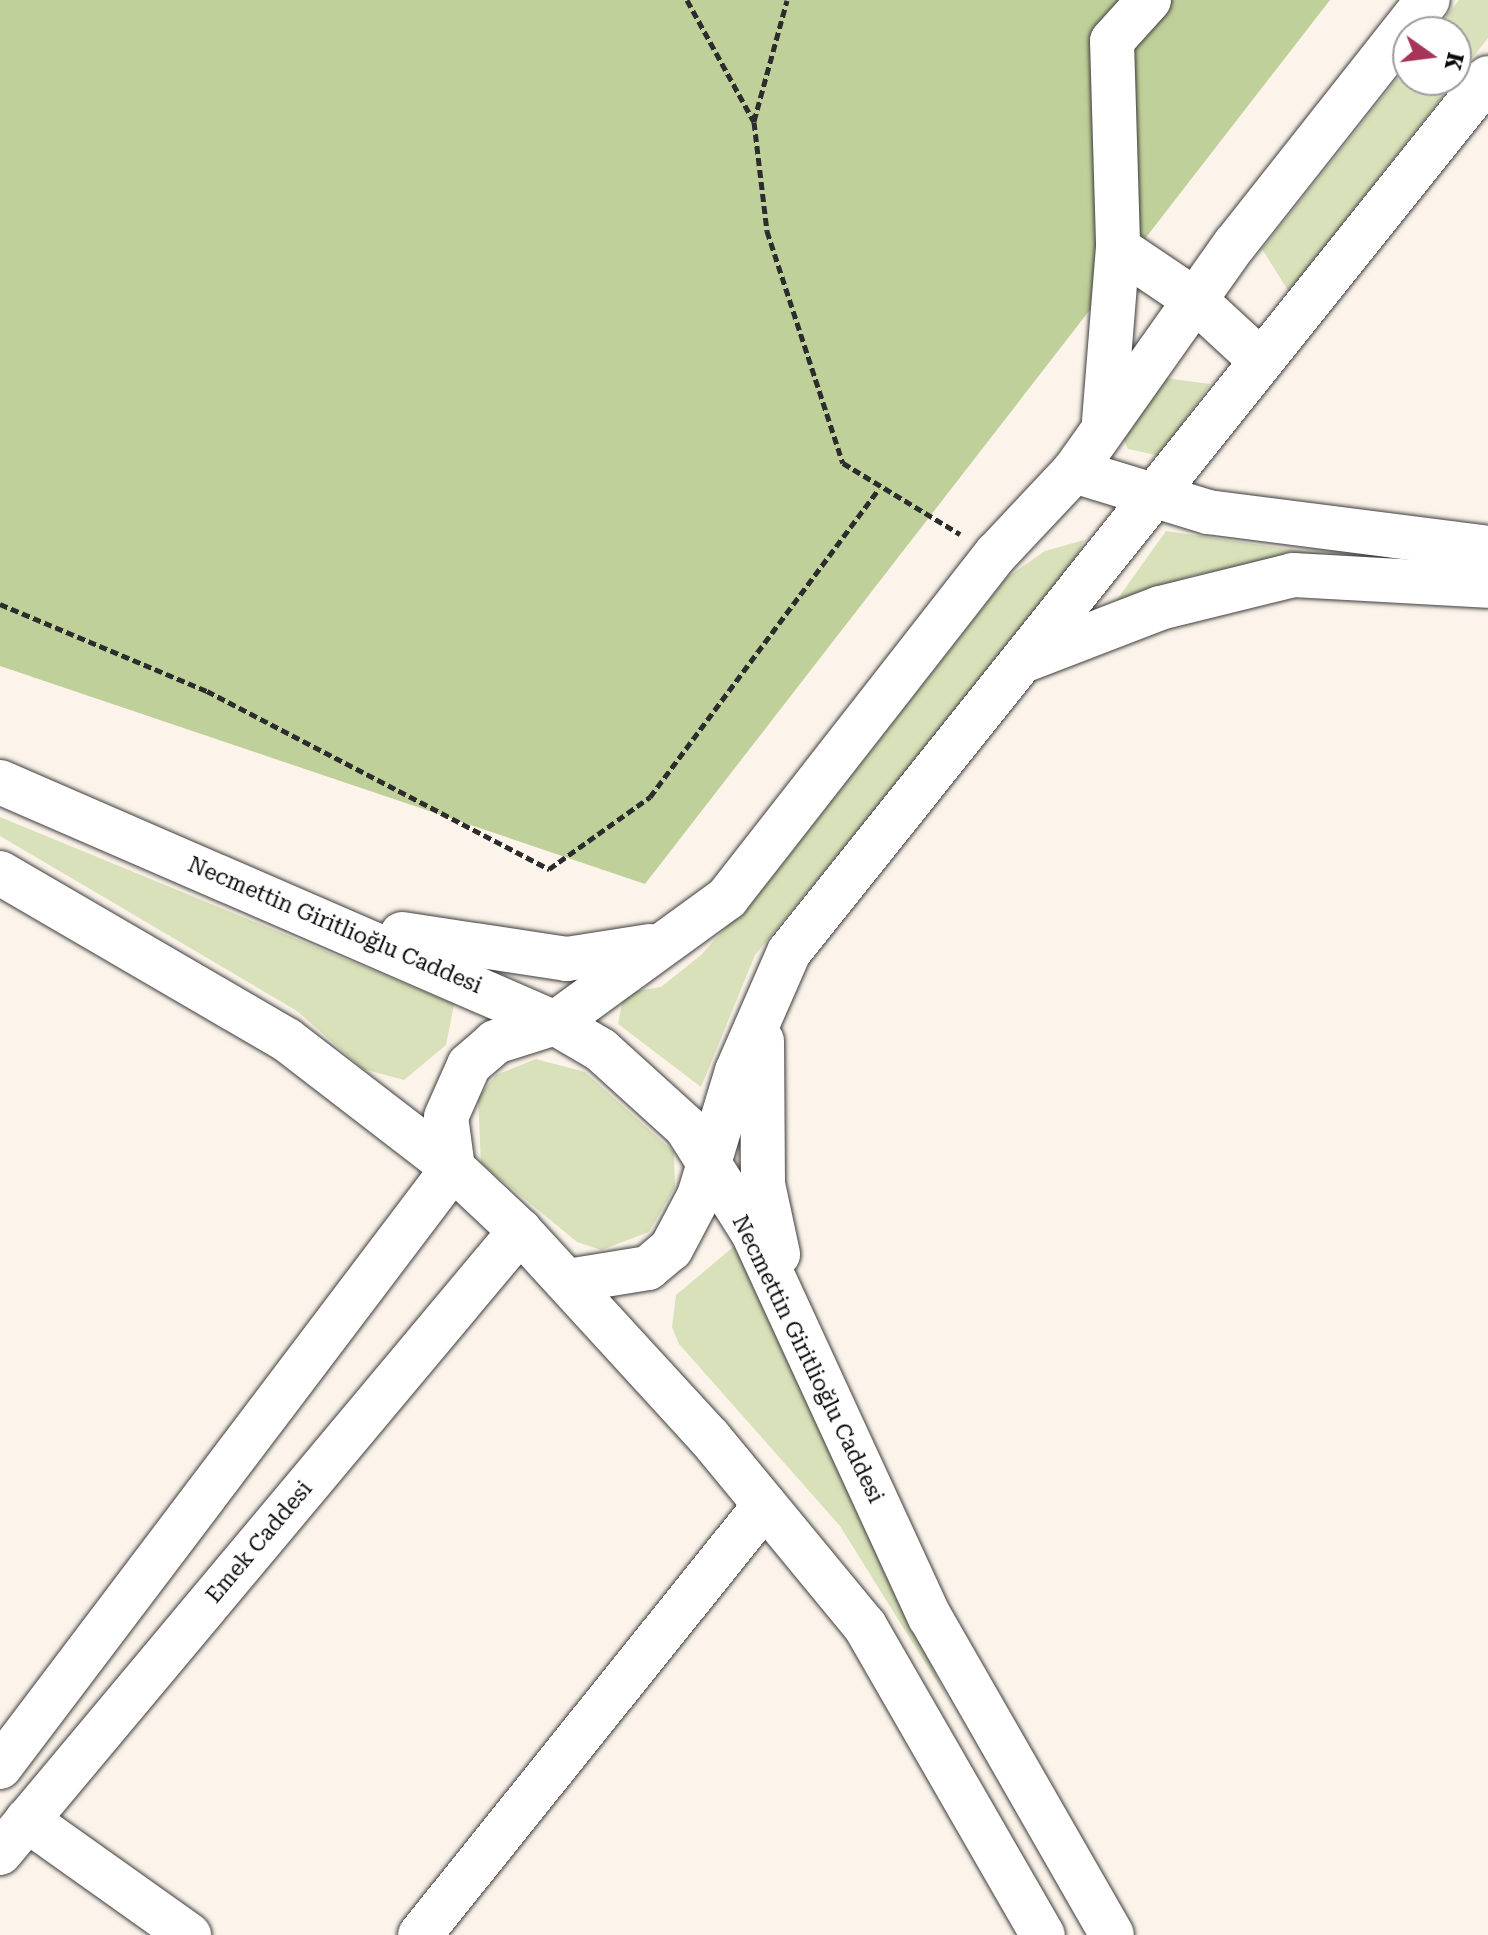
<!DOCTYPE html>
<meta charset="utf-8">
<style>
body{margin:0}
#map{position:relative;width:1488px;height:1935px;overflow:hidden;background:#fcf4ea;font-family:"Roboto Serif",serif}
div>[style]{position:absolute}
.green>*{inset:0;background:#d8e1b9}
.forest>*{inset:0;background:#c0d09a}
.path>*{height:5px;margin-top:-2.5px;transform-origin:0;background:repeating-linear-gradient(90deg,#2c2c2c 0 8px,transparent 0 12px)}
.roads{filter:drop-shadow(0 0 2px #3d3d3d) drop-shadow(0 0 2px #3d3d3d)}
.minor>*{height:44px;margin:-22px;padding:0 22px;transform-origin:22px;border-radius:22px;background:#fff}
.tertiary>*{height:44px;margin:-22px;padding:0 22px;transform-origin:22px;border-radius:22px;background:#fff}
span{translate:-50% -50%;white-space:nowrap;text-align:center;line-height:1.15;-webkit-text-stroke:8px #fff;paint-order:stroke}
.street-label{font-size:22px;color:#0a0a0a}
.north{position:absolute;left:1392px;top:16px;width:80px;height:80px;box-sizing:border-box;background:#fff;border:2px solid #9d9d9d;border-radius:50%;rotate:104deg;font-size:22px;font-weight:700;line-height:32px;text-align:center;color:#0a0a0a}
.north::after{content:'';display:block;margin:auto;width:28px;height:36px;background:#a73558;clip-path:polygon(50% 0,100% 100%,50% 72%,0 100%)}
</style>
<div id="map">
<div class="green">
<div style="clip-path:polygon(1459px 0,1488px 0,1488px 38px,1456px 79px,1456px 32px,1434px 32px)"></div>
<div style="clip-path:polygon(1408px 65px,1408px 80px,1455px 80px,1289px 292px,1262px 249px)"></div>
<div style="clip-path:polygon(1158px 377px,1210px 384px,1160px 456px,1128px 449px,1118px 426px)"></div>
<div style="clip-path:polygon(1166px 531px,1324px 554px,1194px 575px,1116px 601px)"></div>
<div style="clip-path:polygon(1084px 540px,1068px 575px,755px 955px,701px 1087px,618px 1024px,624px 993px,661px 987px,701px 955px,777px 871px,1006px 578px,1045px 551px)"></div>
<div style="clip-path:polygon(0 817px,454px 1004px,446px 1045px,404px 1080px,363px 1069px,297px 1011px,0 836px)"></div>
<div style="clip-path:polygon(536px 1059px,585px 1072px,674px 1152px,675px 1187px,649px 1232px,601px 1250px,577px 1242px,481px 1163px,478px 1098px,496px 1075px)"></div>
<div style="clip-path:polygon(738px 1243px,787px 1360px,947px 1698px,840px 1526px,679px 1344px,672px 1327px,676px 1295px)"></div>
</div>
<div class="forest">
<div style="clip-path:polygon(0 0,1330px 0,645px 884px,0 666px)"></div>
</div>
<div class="path">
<div style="left:687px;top:0;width:139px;rotate:61.2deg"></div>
<div style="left:754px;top:122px;width:110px;rotate:83.2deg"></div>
<div style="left:767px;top:231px;width:244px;rotate:71.9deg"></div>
<div style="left:843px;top:463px;width:137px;rotate:31.3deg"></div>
<div style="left:754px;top:121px;width:125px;rotate:-74.7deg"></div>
<div style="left:0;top:604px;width:225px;rotate:22.8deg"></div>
<div style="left:207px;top:691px;width:386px;rotate:27.5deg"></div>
<div style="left:549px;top:869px;width:124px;rotate:-35.5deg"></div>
<div style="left:650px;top:797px;width:384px;rotate:-53.4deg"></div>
</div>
<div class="roads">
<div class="minor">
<div style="left:1149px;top:0;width:55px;rotate:132.1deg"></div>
<div style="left:1112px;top:41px;width:207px;rotate:88.3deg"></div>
<div style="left:1118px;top:248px;width:93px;rotate:34deg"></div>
<div style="left:1104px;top:421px;width:174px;rotate:-85.4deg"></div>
<div style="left:1074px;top:471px;width:140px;rotate:17deg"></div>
<div style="left:1208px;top:512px;width:282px;rotate:7.3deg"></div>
<div style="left:1028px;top:659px;width:142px;rotate:-21.1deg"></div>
<div style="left:1160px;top:608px;width:137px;rotate:-13.9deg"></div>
<div style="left:1293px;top:575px;width:195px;rotate:3.2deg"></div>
<div style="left:27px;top:1820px;width:199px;rotate:35.4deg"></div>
<div style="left:420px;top:1935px;width:551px;rotate:-51.26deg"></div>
</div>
<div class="tertiary">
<div style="left:1195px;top:300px;width:90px;rotate:42.7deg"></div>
<div style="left:0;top:782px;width:605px;rotate:23.47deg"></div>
<div style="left:555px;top:1023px;width:53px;rotate:30.4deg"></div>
<div style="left:601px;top:1050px;width:115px;rotate:42.2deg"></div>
<div style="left:686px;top:1127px;width:125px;rotate:57.7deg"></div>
<div style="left:753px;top:1233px;width:423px;rotate:65.3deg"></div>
<div style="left:930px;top:1617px;width:366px;rotate:60.2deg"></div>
<div style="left:0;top:873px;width:332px;rotate:30.2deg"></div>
<div style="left:287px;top:1040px;width:210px;rotate:37.6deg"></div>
<div style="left:453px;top:1168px;width:92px;rotate:43.2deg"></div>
<div style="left:520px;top:1231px;width:280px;rotate:47.5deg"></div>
<div style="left:709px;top:1437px;width:245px;rotate:50.5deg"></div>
<div style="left:865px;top:1626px;width:357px;rotate:60.1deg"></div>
<div style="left:402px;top:934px;width:167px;rotate:8.6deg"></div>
<div style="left:567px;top:959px;width:84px;rotate:-8.9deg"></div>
<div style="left:762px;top:1041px;width:143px;rotate:89.6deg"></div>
<div style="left:763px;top:1184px;width:72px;rotate:77.9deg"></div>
<div style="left:453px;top:1168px;width:51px;rotate:-97.8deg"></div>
<div style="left:446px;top:1117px;width:57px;rotate:-66.1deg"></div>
<div style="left:469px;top:1065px;width:35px;rotate:-41deg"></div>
<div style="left:495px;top:1042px;width:63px;rotate:-17.6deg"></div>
<div style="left:555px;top:1023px;width:213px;rotate:-36deg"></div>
<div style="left:727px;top:898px;width:437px;rotate:-52deg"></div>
<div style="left:996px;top:554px;width:114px;rotate:-46.8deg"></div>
<div style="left:1074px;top:471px;width:278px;rotate:-54.7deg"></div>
<div style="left:1235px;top:244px;width:311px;rotate:-51.7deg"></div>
<div style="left:568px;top:1281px;width:81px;rotate:-9.2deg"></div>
<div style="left:648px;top:1268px;width:30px;rotate:-40deg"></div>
<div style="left:671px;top:1249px;width:60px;rotate:-62.2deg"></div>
<div style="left:699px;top:1196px;width:131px;rotate:-73.1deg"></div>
<div style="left:737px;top:1071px;width:130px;rotate:-66.4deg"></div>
<div style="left:789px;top:952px;width:1119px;rotate:-51.35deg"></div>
<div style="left:0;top:1767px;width:751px;rotate:-52.9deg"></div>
<div style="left:0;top:1853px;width:811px;rotate:-50.1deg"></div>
</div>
</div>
<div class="street-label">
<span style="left:335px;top:925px;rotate:23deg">Necmettin Giritlioğlu Caddesi</span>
<span style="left:808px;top:1359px;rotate:64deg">Necmettin Giritlioğlu Caddesi</span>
<span style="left:259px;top:1542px;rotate:-50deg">Emek Caddesi</span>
</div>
<div class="north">K</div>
</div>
